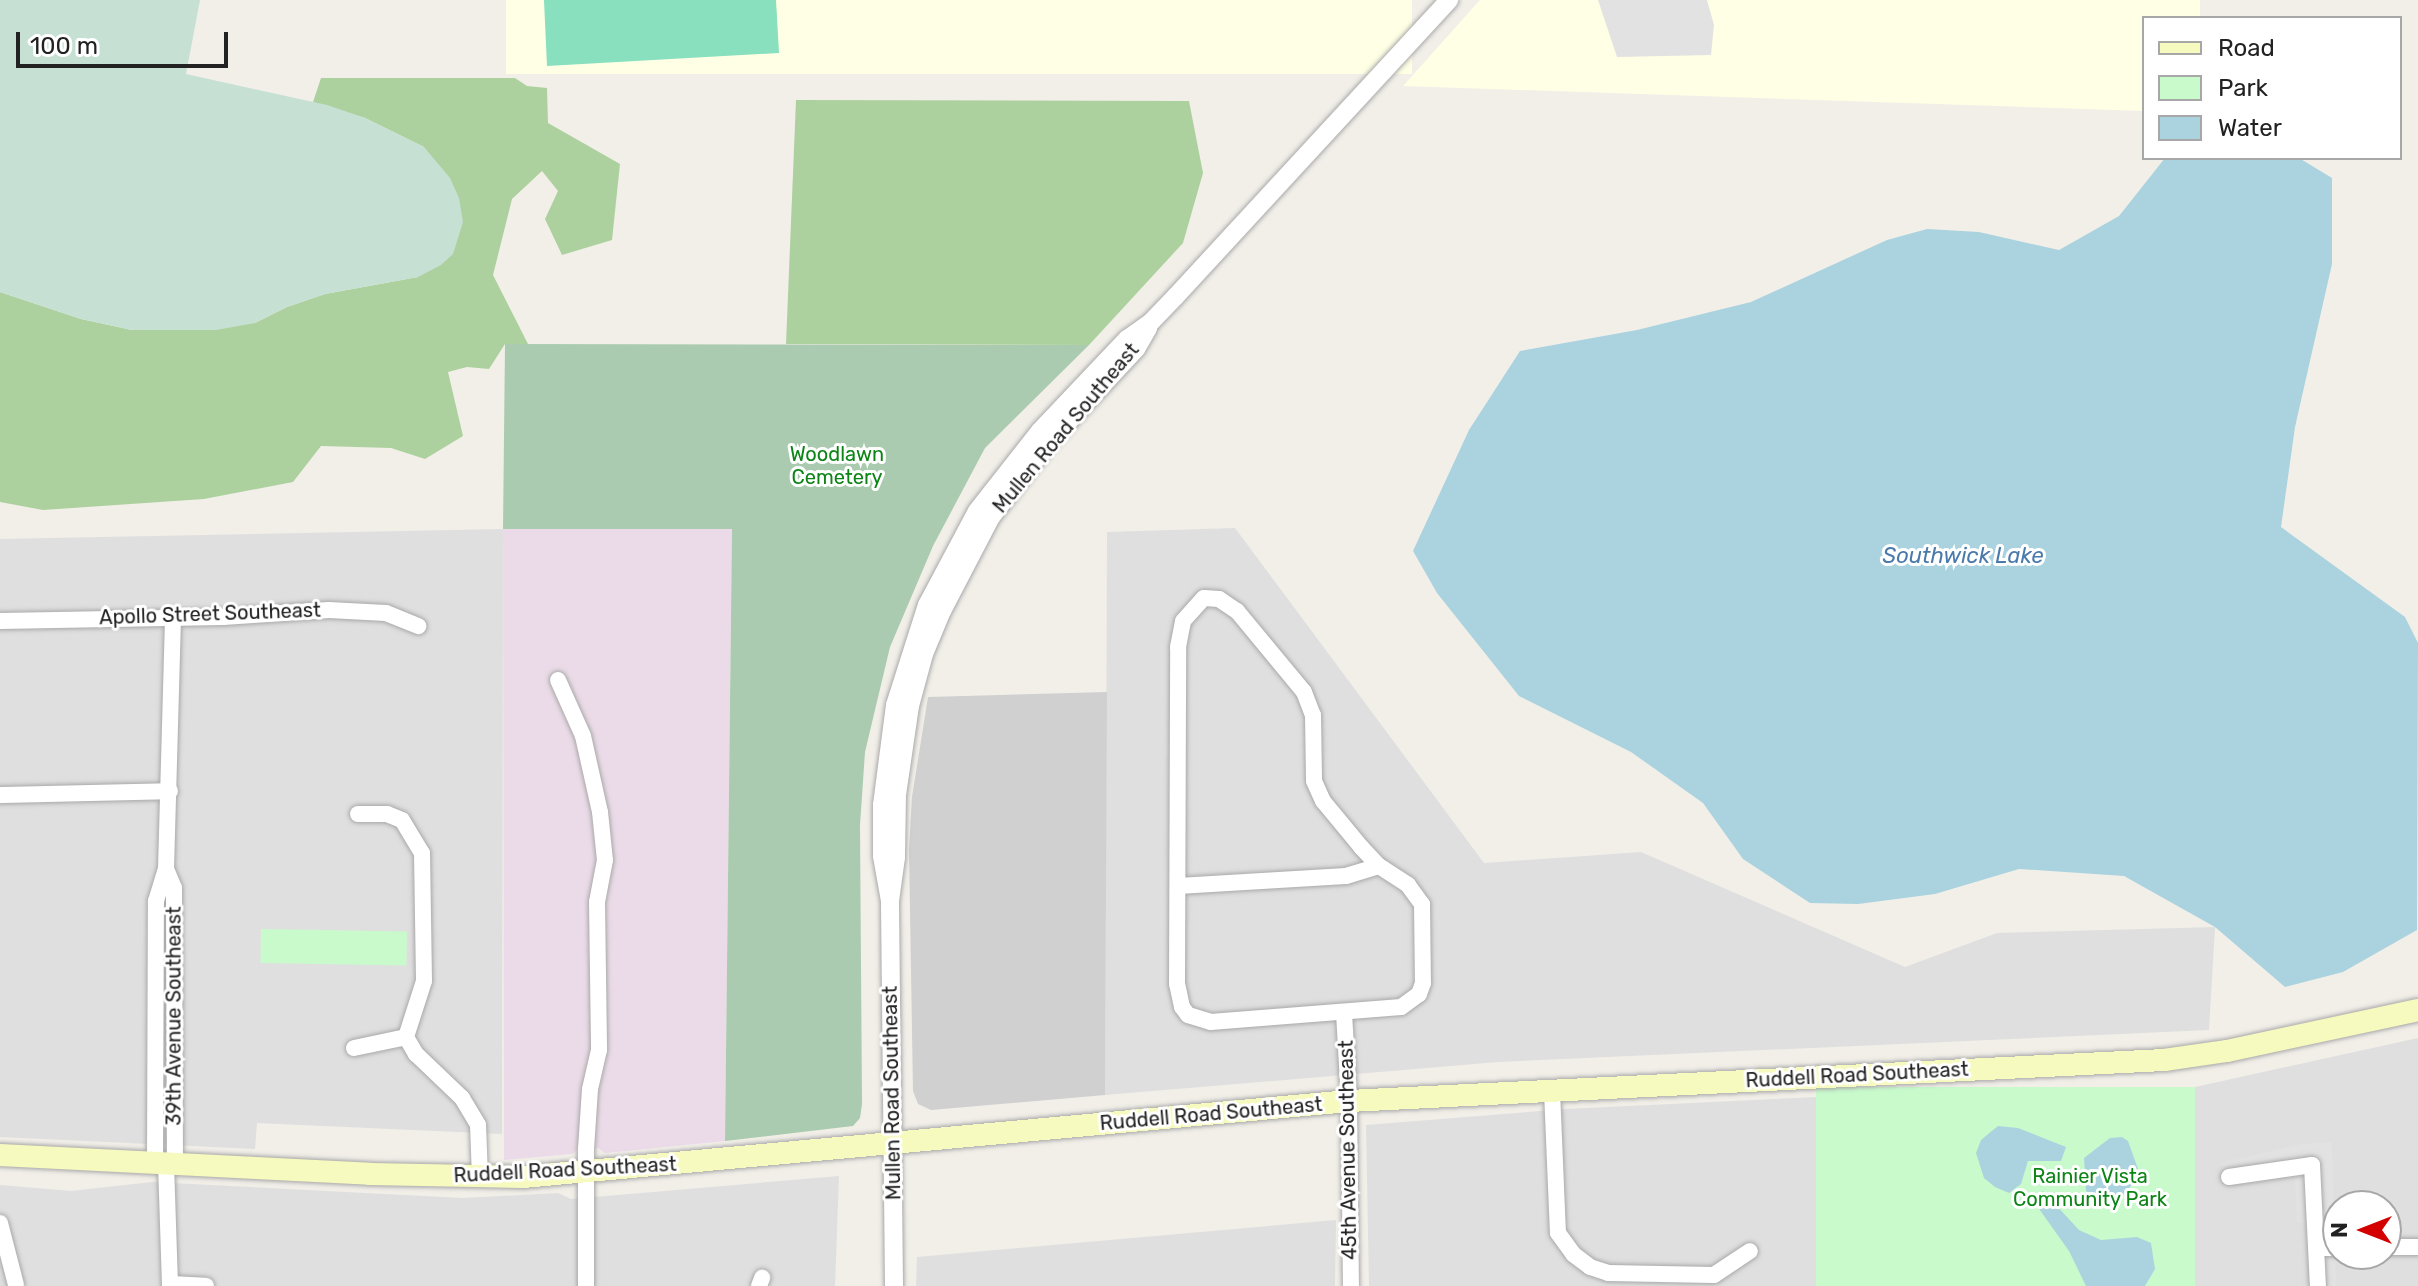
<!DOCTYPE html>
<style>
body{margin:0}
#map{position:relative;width:2418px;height:1286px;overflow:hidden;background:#f2efe9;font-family:Rubik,sans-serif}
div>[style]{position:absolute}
.residential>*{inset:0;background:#e0dfdf}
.industrial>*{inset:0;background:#ebdbe8}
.education>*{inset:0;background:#ffffe5;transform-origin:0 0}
.religious>*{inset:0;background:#d0d0d0}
.forest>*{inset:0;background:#add19e}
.wetland>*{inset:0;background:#c6e0d4}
.cemetery>*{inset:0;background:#aacbaf}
.park>*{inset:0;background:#c8facc;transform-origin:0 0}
.pitch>*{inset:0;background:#88e0be}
.parking>*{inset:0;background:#e2e2e2}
.water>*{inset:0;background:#aad3df}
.roads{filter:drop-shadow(0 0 2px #a9a9a9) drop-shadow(0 0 2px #a9a9a9)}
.minor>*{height:16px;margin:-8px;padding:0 8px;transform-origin:8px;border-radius:8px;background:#fff}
.tertiary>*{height:18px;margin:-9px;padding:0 9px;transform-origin:9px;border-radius:9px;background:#fff}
.secondary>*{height:22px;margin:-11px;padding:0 11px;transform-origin:11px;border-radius:11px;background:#f7fabf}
span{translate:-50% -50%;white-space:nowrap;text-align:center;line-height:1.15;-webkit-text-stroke:6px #fff;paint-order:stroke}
.street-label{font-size:20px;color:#222}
.park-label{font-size:20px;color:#0c8416}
.water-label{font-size:22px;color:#4a7aab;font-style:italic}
.legend{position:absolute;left:2142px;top:16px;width:260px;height:144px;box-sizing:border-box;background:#fff;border:2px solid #a7a7a7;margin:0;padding:10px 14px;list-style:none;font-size:24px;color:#222}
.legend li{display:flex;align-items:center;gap:16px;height:40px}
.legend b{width:40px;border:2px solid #a7a7a7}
.north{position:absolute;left:2322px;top:1190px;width:80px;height:80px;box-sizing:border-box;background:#fff;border:2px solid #a7a7a7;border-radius:50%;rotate:270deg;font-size:22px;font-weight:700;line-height:32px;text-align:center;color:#222}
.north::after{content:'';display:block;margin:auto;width:28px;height:36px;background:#d40000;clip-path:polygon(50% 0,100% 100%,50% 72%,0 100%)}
.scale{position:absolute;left:16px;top:32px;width:212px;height:36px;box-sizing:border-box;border:4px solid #222;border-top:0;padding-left:10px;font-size:24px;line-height:28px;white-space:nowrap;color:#222;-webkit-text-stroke:6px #fff;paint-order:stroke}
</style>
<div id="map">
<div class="residential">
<div style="clip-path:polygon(1235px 528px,1484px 863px,1641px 852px,1905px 967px,1997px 933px,2215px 927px,2209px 1030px,1498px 1062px,1105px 1095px,1107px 532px)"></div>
<div style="clip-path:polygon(503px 529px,502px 1134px,257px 1123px,255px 1149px,0 1137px,0 539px)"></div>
<div style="clip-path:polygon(evenodd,2418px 1038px,2418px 1286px,2194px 1286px,2195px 1087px,2418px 1038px,2338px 1206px,2386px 1206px,2386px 1254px,2338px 1254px,2338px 1206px)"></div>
<div style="clip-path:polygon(1816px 1097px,1822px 1286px,1369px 1286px,1366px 1125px,1565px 1109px)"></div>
<div style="clip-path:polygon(839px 1176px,835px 1286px,0 1286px,0 1185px,71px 1191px,152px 1182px,463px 1198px,558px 1193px,571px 1199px)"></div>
<div style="clip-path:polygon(1336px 1220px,1335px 1286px,916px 1286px,917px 1257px)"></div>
</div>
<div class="industrial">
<div style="clip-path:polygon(503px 529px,732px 529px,725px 1141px,605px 1153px,598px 1148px,578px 1149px,572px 1154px,504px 1160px)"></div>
</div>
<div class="education">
<div style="left:506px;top:0;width:906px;height:74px"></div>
<div style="clip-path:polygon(1480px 0,2200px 0,2200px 18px,2144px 18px,2144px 111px,1403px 86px)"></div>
</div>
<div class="religious">
<div style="clip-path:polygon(1107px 692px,1105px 1095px,931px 1110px,918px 1104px,913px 1091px,909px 850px,912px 797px,928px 697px)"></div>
</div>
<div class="forest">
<div style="clip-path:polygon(321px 78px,515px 78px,527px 86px,547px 88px,548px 123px,620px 164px,612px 240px,562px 255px,545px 219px,558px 191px,542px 171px,512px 199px,493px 275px,528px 344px,505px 344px,489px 369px,467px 367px,448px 372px,463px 436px,425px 459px,391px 448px,321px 446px,293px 482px,204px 499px,43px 510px,0 502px,0 292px,81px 319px,132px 330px,255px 323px,287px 307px,325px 294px,418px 277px,424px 147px,365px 118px,313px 102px)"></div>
<div style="clip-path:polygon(796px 100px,1189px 101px,1203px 173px,1183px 243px,1089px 345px,786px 344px)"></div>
</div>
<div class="wetland">
<div style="clip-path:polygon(0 0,200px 0,186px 74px,327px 105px,365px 118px,424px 147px,450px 178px,459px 198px,463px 222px,453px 254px,441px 265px,418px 277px,325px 294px,287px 307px,255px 323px,216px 330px,132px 330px,81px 319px,0 292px)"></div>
</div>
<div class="cemetery">
<div style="clip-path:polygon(505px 344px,1089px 345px,985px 448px,933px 546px,890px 647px,865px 752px,860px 825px,862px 1104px,860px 1118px,853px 1126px,725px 1141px,732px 529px,503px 529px)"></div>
</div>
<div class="park">
<div style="left:261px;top:929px;width:146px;height:34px;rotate:1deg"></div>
<div style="left:2195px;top:1087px;width:199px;height:379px;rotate:90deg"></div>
</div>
<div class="pitch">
<div style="clip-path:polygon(544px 0,776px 0,779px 53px,547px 66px)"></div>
</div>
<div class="parking">
<div style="clip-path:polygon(1598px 0,1707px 0,1714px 25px,1711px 55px,1617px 57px)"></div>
<div style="clip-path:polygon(2332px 1142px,2336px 1286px,2312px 1286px,2310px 1245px,2305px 1223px,2297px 1222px,2295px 1179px,2291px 1171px,2228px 1183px,2221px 1163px,2301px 1144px)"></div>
</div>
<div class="water">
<div style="clip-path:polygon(2165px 158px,2299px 158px,2332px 178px,2332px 264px,2295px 427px,2281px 527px,2405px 617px,2418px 643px,2417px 930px,2343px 972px,2285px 987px,2215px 927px,2124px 876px,2019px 869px,1935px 894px,1858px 904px,1810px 903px,1743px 859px,1703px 803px,1631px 752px,1519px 696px,1437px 593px,1413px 551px,1469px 430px,1520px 351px,1637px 330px,1751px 302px,1887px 240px,1927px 229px,1979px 232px,2059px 250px,2119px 216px)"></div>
<div style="clip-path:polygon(1998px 1126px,2018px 1128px,2066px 1147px,2061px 1161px,2028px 1161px,2021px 1184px,2009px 1193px,1995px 1187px,1984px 1178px,1976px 1153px,1981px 1140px)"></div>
<div style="clip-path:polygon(2122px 1137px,2128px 1141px,2138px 1169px,2133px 1183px,2121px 1199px,2114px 1204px,2103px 1203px,2086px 1191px,2084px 1158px,2110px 1138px)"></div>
<div style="clip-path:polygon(2043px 1191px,2079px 1230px,2101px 1240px,2137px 1237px,2151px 1243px,2155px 1269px,2145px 1286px,2086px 1286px,2069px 1251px,2032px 1199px)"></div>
</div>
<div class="roads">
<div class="minor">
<div style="left:1204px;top:598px;width:15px;rotate:4deg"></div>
<div style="left:1219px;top:599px;width:22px;rotate:34deg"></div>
<div style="left:1237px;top:611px;width:105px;rotate:50.4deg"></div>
<div style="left:1304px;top:692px;width:25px;rotate:69deg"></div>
<div style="left:1313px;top:715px;width:66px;rotate:89.1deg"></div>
<div style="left:1314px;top:781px;width:22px;rotate:66deg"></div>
<div style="left:1323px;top:801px;width:60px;rotate:50.4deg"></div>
<div style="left:1361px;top:847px;width:26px;rotate:47deg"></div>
<div style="left:1379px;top:866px;width:35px;rotate:33deg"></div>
<div style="left:1408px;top:885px;width:24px;rotate:54deg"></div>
<div style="left:1422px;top:904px;width:79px;rotate:89.3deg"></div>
<div style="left:1423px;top:983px;width:12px;rotate:110deg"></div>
<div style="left:1419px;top:994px;width:22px;rotate:144deg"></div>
<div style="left:1401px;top:1007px;width:191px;rotate:175.5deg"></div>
<div style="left:1211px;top:1022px;width:24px;rotate:-163deg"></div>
<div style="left:1188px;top:1015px;width:10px;rotate:-127deg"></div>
<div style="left:1182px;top:1007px;width:24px;rotate:-102deg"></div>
<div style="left:1177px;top:984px;width:337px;rotate:-89.8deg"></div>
<div style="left:1178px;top:647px;width:26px;rotate:-79deg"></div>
<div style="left:1183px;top:621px;width:31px;rotate:-48deg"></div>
<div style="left:0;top:621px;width:223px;rotate:-1deg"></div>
<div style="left:223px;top:617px;width:106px;rotate:-3.8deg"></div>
<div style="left:329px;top:610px;width:57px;rotate:3deg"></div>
<div style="left:386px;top:613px;width:35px;rotate:22deg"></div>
<div style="left:558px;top:680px;width:61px;rotate:65.9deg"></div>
<div style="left:583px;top:736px;width:78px;rotate:77.4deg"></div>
<div style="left:600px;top:812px;width:48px;rotate:84.1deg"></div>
<div style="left:605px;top:860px;width:43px;rotate:100.8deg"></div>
<div style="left:597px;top:902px;width:148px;rotate:89.2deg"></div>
<div style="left:599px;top:1050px;width:40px;rotate:103deg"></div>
<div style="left:590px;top:1089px;width:60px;rotate:93.8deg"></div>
<div style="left:586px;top:1149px;width:137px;rotate:90deg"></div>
<div style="left:0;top:795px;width:170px;rotate:-1.3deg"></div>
<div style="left:358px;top:814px;width:29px"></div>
<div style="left:387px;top:814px;width:16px;rotate:22deg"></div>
<div style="left:402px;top:820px;width:39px;rotate:59deg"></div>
<div style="left:422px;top:853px;width:128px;rotate:89.1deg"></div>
<div style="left:424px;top:981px;width:59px;rotate:107.8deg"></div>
<div style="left:406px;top:1037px;width:20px;rotate:60deg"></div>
<div style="left:416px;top:1054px;width:64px;rotate:43.7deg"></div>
<div style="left:462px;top:1098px;width:31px;rotate:59deg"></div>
<div style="left:478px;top:1125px;width:53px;rotate:87.8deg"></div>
<div style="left:166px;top:869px;width:253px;rotate:-88.4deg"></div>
<div style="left:1178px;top:886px;width:168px;rotate:-3.4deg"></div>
<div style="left:1346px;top:876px;width:34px;rotate:-17deg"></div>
<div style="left:1344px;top:1013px;width:88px;rotate:86.7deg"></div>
<div style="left:1349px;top:1101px;width:185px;rotate:89.4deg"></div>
<div style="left:354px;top:1048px;width:53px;rotate:-11.9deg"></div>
<div style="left:1552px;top:1091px;width:142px;rotate:87.6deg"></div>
<div style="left:1558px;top:1233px;width:26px;rotate:54deg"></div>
<div style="left:1573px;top:1254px;width:21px;rotate:37deg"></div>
<div style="left:1590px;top:1267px;width:19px;rotate:18deg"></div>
<div style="left:1608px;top:1273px;width:106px;rotate:1.1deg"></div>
<div style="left:1714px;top:1275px;width:43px;rotate:-33.7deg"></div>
<div style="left:155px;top:1163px;width:262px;rotate:-89.8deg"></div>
<div style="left:156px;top:901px;width:34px;rotate:-73deg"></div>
<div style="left:166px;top:869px;width:21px;rotate:67deg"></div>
<div style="left:174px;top:888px;width:277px;rotate:89.8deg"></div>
<div style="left:166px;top:1164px;width:122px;rotate:88.1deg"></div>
<div style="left:2229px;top:1177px;width:84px;rotate:-8.2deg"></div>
<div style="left:2312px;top:1165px;width:121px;rotate:87.2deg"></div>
<div style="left:0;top:1223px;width:64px;rotate:75.5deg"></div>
<div style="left:2386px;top:1247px;width:32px"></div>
<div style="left:2318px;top:1248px;width:20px"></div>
<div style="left:170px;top:1284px;width:36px;rotate:3deg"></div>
<div style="left:759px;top:1286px;width:9px;rotate:-69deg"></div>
</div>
<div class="tertiary">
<div style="left:890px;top:901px;width:46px;rotate:-100.1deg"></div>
<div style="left:882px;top:856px;width:51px;rotate:-90deg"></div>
<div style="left:882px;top:805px;width:101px;rotate:-82.6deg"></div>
<div style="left:895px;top:705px;width:105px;rotate:-72.3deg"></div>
<div style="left:927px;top:605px;width:106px;rotate:-62deg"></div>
<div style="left:977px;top:511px;width:102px;rotate:-51.8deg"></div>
<div style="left:1040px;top:431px;width:127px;rotate:-46.6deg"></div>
<div style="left:1127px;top:339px;width:29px;rotate:-35deg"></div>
<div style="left:1151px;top:322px;width:36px;rotate:-46deg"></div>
<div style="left:1176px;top:296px;width:403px;rotate:-47.3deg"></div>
<div style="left:894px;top:1286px;width:385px;rotate:-90.6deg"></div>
<div style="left:890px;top:901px;width:44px;rotate:-82.2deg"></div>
<div style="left:896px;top:857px;width:62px;rotate:-89.1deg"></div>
<div style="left:897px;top:795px;width:90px;rotate:-81.7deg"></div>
<div style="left:910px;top:706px;width:54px;rotate:-74.9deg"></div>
<div style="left:924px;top:654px;width:47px;rotate:-67.3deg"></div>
<div style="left:942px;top:611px;width:106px;rotate:-62.5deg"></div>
<div style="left:991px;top:517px;width:98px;rotate:-52.1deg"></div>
<div style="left:1051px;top:440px;width:125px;rotate:-47deg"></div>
<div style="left:1136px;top:349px;width:24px;rotate:-60deg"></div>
</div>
<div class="secondary">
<div style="left:0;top:1155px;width:370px;rotate:2.9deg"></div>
<div style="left:370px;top:1174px;width:153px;rotate:1.1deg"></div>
<div style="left:523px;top:1177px;width:829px;rotate:-5.26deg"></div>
<div style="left:1349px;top:1101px;width:816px;rotate:-2.88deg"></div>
<div style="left:2164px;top:1060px;width:64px;rotate:-8.1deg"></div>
<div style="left:2227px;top:1051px;width:195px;rotate:-12.1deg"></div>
</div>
</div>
<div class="street-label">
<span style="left:1066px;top:428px;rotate:-50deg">Mullen Road Southeast</span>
<span style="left:210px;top:614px;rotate:-2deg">Apollo Street Southeast</span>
<span style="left:174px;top:1016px;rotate:-90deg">39th Avenue Southeast</span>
<span style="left:1857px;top:1075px;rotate:-3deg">Ruddell Road Southeast</span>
<span style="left:892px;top:1093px;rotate:-91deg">Mullen Road Southeast</span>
<span style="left:1211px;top:1114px;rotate:-5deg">Ruddell Road Southeast</span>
<span style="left:1348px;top:1150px;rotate:-91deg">45th Avenue Southeast</span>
<span style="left:565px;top:1170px;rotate:-3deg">Ruddell Road Southeast</span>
</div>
<div class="park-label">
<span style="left:837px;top:466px">Woodlawn<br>Cemetery</span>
<span style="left:2090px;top:1188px">Rainier Vista<br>Community Park</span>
</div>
<div class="water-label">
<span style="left:1963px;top:556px">Southwick Lake</span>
</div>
<ul class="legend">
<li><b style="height:10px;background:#f7fabf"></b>Road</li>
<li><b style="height:22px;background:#c8facc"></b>Park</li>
<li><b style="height:22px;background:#aad3df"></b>Water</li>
</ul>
<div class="north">N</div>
<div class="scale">100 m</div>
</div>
